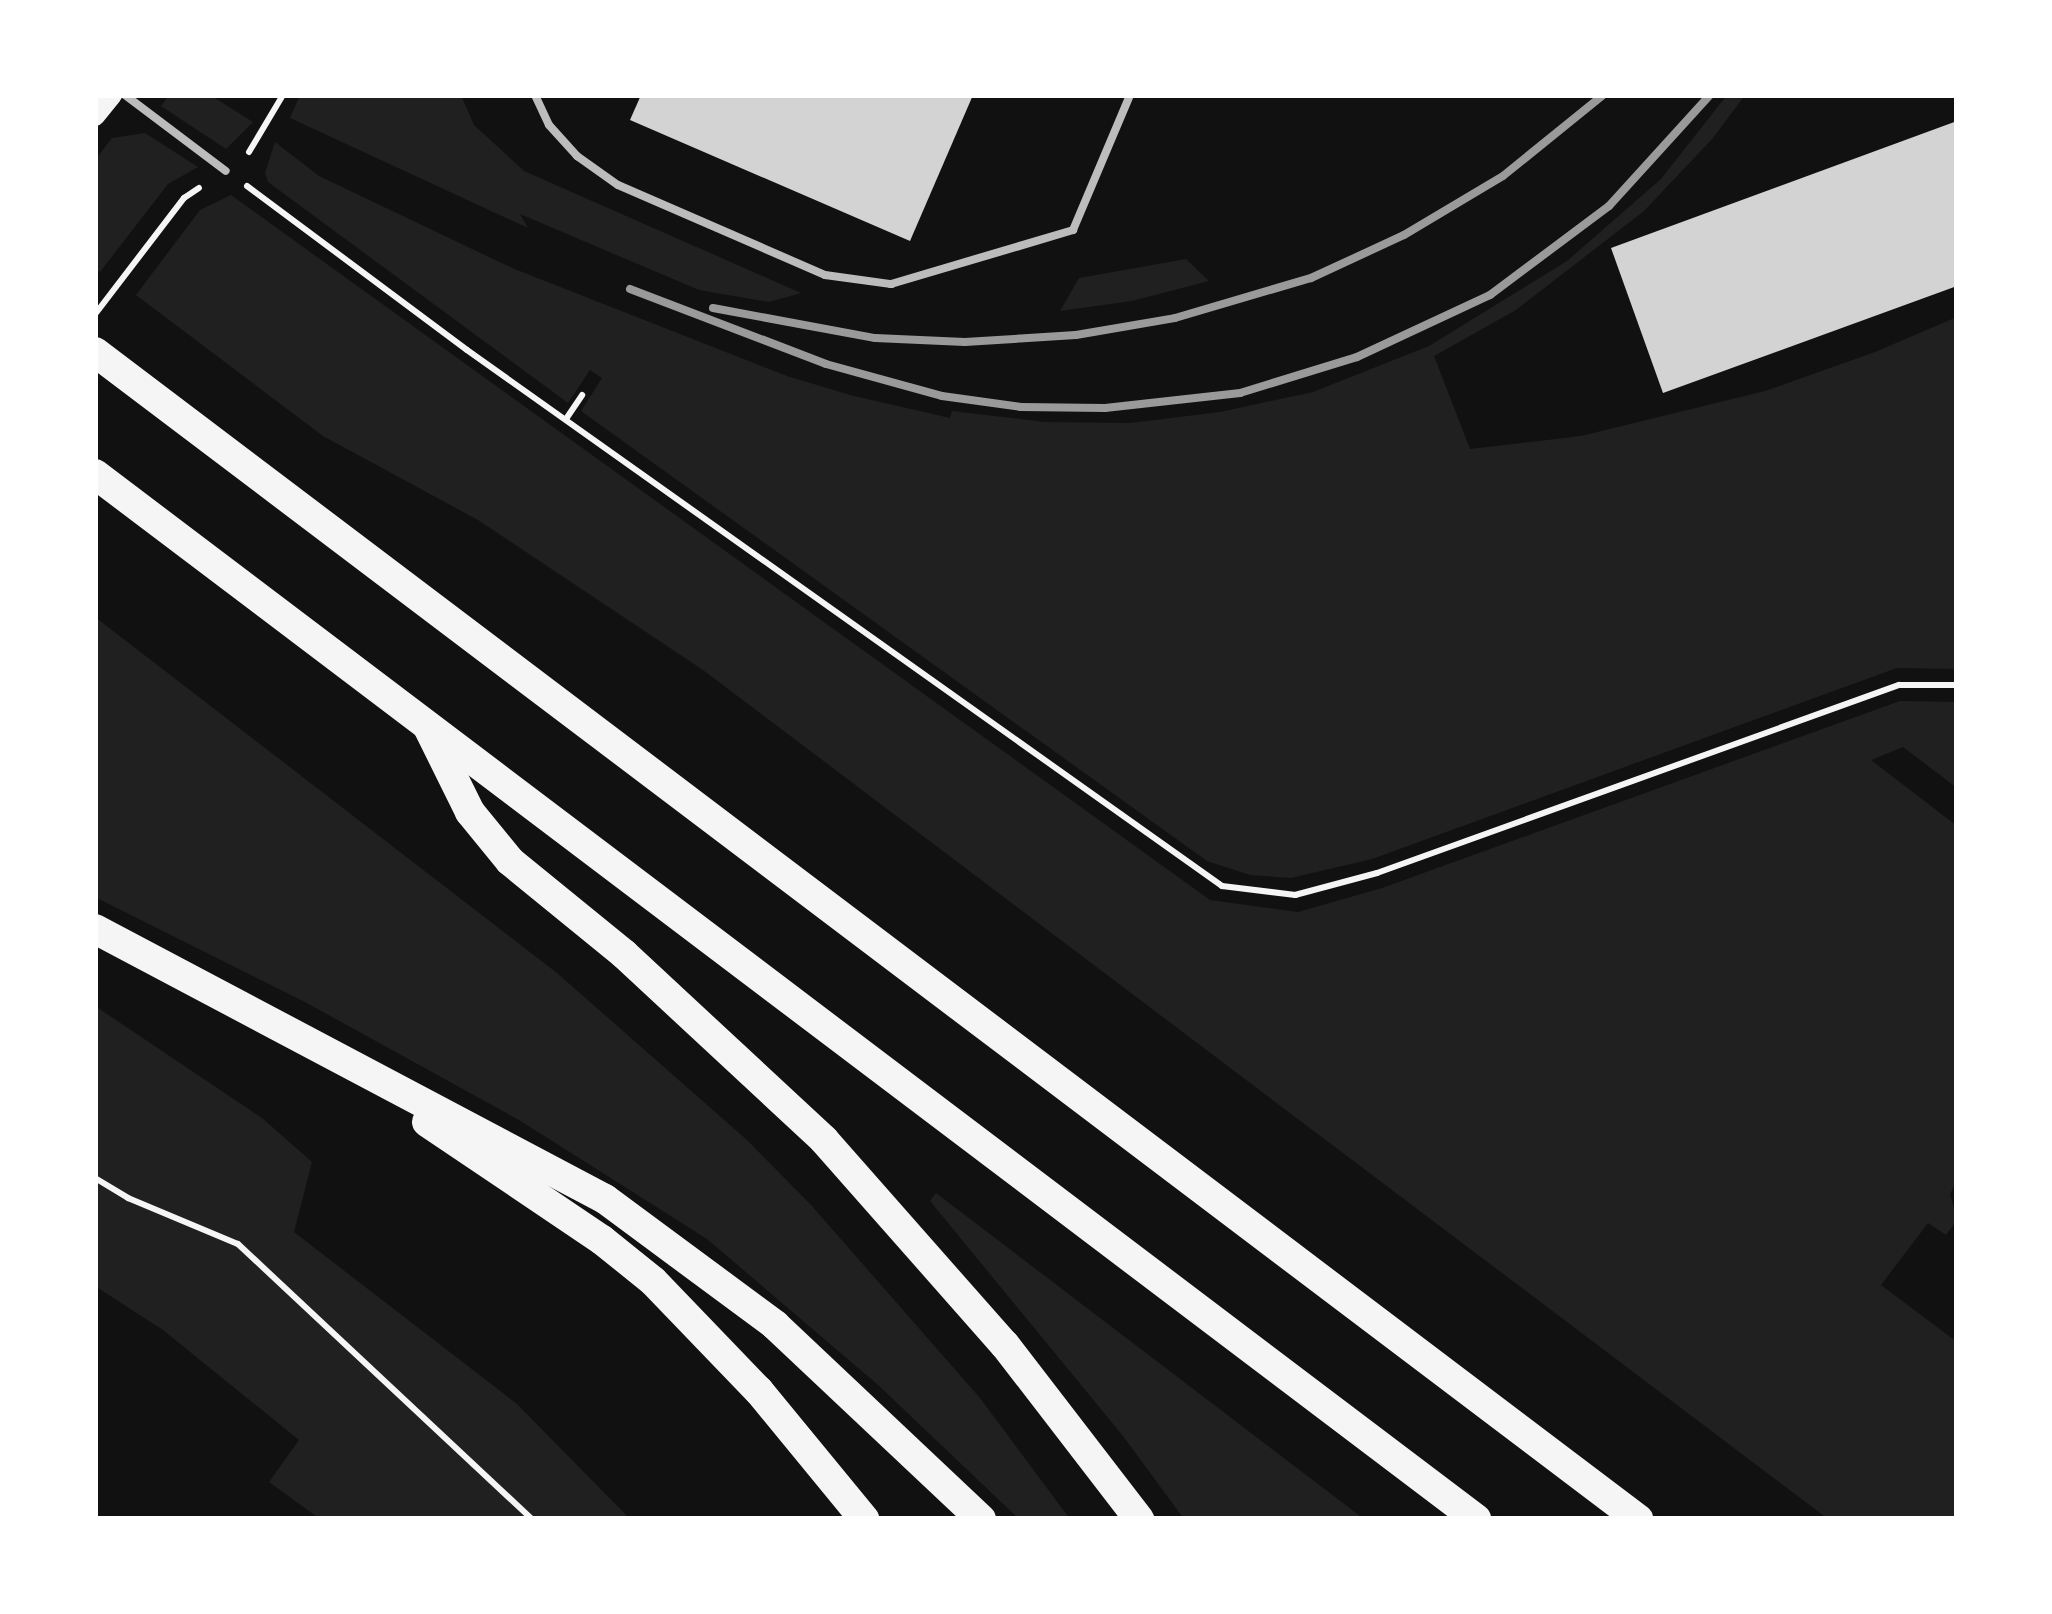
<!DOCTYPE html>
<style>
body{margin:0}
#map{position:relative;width:2052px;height:1614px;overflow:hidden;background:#111;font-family:"Asap Condensed",sans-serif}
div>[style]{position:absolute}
.green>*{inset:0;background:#202020}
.building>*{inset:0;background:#d3d3d3}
.path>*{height:6px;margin:-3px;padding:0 3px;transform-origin:3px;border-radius:3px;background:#f5f5f5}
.service>*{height:8px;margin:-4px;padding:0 4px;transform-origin:4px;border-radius:4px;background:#bcbcbc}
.secondary>*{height:20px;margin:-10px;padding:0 10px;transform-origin:10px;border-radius:10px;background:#f5f5f5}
.motorway>*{height:30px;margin:-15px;padding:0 15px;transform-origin:15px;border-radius:15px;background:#f5f5f5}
.rail>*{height:8px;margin:-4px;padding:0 4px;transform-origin:4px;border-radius:4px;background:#9a9a9a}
span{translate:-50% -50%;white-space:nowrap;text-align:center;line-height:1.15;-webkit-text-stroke:9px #fff;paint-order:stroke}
.frame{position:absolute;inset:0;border:98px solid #fff;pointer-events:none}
</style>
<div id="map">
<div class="green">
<div style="clip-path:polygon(169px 95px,210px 95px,253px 122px,226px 149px,161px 106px)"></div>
<div style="clip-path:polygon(300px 95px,461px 95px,474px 125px,524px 171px,801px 293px,769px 302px,699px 290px,520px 214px,528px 228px,290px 118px)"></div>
<div style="clip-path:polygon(1727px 95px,1745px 95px,1713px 138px,1644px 211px,1516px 310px,1434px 356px,1470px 449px,1581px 436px,1765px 391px,1875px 352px,1957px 317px,1957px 669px,1897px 668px,1372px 859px,1291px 878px,1250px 875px,1207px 861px,581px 411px,602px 378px,590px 370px,568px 403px,268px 182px,265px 173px,275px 142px,319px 176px,512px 268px,787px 376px,850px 395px,950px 418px,952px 411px,1045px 422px,1130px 423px,1220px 412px,1313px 392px,1429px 346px,1567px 261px,1661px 179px)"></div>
<div style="clip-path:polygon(145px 133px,198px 167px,168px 184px,100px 272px,95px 268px,95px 160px,112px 138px)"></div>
<div style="clip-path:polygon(231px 195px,1210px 900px,1298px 912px,1382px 888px,1900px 701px,1957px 702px,1957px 788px,1903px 747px,1871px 760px,1957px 826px,1957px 1181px,1950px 1194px,1957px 1220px,1946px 1235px,1928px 1223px,1881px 1285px,1957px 1342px,1957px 1519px,1828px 1519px,703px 670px,478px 520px,323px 436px,136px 295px,200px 210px)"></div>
<div style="clip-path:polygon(1186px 259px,1209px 281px,1132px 301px,1060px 311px,1079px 278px)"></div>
<div style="clip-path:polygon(95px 617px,557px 973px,747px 1140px,811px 1205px,980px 1398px,1070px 1519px,1019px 1519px,877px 1384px,707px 1239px,519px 1120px,305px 1002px,95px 897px)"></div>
<div style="clip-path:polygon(95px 1006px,262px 1118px,312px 1162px,294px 1232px,517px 1404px,630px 1519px,320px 1519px,269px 1482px,299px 1440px,163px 1330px,95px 1286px)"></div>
<div style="clip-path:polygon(936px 1193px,1364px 1519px,1184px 1519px,1123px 1436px,930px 1201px)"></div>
</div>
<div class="building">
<div style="clip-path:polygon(641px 95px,973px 95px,910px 241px,630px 120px)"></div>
<div style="clip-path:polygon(1957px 121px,1957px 286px,1663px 393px,1611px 248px)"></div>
</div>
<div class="path">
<div style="left:249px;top:152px;width:66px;rotate:-59.2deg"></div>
<div style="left:247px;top:186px;width:274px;rotate:36.7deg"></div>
<div style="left:467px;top:350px;width:926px;rotate:35.37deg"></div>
<div style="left:1222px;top:886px;width:74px;rotate:7deg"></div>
<div style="left:1295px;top:895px;width:85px;rotate:-15deg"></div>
<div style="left:1377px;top:873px;width:555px;rotate:-19.81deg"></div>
<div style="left:1899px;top:685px;width:58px"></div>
<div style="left:96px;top:313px;width:145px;rotate:-52.6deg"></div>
<div style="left:184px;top:198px;width:18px;rotate:-34deg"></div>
<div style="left:566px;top:419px;width:29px;rotate:-56deg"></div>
<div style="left:95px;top:1178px;width:39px;rotate:31deg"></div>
<div style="left:128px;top:1198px;width:119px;rotate:22.7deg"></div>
<div style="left:238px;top:1244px;width:403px;rotate:43.1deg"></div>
</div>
<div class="service">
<div style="left:125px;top:95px;width:126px;rotate:37deg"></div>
<div style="left:535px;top:95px;width:33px;rotate:65deg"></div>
<div style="left:549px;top:125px;width:42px;rotate:47.9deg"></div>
<div style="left:577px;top:156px;width:50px;rotate:35.3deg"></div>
<div style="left:618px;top:185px;width:226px;rotate:23.5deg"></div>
<div style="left:825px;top:275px;width:67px;rotate:7.8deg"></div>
<div style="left:891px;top:284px;width:190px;rotate:-16.5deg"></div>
<div style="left:1073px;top:230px;width:147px;rotate:-67.1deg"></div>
</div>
<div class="secondary">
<div style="left:95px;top:116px;width:27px;rotate:-51deg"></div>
</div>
<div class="motorway">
<div style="left:95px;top:352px;width:1935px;rotate:37.1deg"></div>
<div style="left:95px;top:474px;width:1732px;rotate:37.11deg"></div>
<div style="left:428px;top:727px;width:95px;rotate:63.7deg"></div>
<div style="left:470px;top:812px;width:63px;rotate:50.8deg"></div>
<div style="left:510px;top:861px;width:147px;rotate:39.2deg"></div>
<div style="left:624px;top:954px;width:273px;rotate:42.9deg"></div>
<div style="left:824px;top:1140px;width:273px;rotate:48.6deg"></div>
<div style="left:1005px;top:1345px;width:220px;rotate:52.4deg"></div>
<div style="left:95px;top:929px;width:577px;rotate:27.9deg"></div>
<div style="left:605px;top:1199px;width:212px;rotate:36.5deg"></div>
<div style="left:775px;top:1325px;width:283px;rotate:43.3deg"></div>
<div style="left:427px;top:1122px;width:211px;rotate:34deg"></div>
<div style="left:602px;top:1240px;width:65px;rotate:38.8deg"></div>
<div style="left:653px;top:1281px;width:153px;rotate:46.1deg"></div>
<div style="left:759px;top:1391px;width:166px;rotate:50.6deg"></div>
</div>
<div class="rail">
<div style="left:630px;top:289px;width:210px;rotate:20.9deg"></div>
<div style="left:826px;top:364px;width:120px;rotate:15.4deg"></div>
<div style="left:942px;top:396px;width:80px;rotate:7.9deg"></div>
<div style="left:1021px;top:407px;width:84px;rotate:0.7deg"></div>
<div style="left:1105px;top:408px;width:136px;rotate:-6.3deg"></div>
<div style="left:1240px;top:393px;width:122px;rotate:-17.1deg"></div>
<div style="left:1357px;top:357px;width:147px;rotate:-25deg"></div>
<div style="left:1490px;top:295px;width:149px;rotate:-36.8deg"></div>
<div style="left:1609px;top:206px;width:150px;rotate:-47.7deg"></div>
<div style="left:713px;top:308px;width:165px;rotate:10.5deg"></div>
<div style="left:875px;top:338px;width:90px;rotate:2.5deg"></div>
<div style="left:965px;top:342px;width:111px;rotate:-3.6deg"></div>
<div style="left:1076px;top:335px;width:100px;rotate:-9.7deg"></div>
<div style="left:1175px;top:318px;width:142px;rotate:-16.4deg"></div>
<div style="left:1311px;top:278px;width:102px;rotate:-24.8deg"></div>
<div style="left:1404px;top:235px;width:115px;rotate:-30.8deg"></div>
<div style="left:1503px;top:176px;width:129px;rotate:-39deg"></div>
</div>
<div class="frame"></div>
</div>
